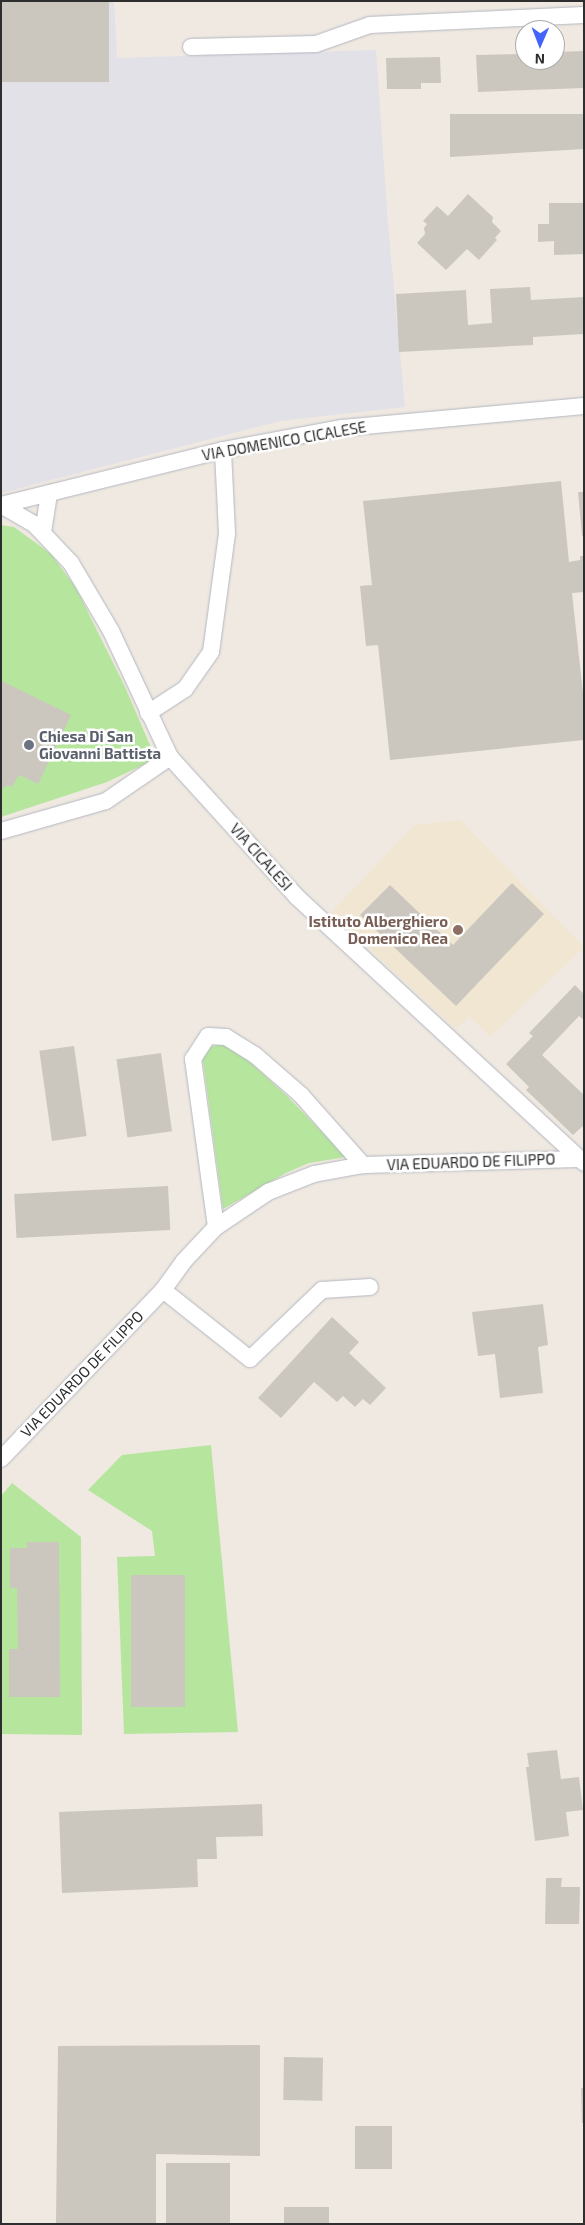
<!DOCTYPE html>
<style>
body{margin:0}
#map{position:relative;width:585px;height:2225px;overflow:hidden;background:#efe9e1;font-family:"Exo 2",sans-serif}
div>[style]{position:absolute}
.industrial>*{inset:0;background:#e3e1e8}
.education>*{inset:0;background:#f0e6d1}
.green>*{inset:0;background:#b6e59e}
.building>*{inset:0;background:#cbc7bf;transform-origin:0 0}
.roads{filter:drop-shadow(0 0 1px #b4b7c1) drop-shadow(0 0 1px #b4b7c1)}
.minor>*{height:16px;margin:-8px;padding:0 8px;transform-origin:8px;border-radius:8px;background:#fff}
.dots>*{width:14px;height:14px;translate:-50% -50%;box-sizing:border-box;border:2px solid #fff;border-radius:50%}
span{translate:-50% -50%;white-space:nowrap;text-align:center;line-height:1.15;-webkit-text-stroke:5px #fff;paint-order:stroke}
.street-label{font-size:15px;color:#2e2e2e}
.worship-label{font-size:15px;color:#5b616d;font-weight:700}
.left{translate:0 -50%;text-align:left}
.education-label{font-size:15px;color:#785e54;font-weight:700}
.right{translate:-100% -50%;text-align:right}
.frame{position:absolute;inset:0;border:2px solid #2e2e2e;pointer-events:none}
.north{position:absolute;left:515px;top:20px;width:50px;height:50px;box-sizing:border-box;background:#fff;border:1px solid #ababab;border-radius:50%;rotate:181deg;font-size:14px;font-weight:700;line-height:20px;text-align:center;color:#2e2e2e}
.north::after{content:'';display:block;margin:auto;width:18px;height:22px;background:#4264fb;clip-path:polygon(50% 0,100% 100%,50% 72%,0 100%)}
</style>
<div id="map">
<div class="industrial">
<div style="clip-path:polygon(1px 1px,114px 1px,117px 58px,376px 50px,388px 225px,405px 407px,280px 421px,1px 493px)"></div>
</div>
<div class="education">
<div style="clip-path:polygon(460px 820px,584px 947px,490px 1037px,469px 1016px,456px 1029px,331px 913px,414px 825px)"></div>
</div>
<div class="green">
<div style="clip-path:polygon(1px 525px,14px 527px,51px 554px,76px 588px,125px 687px,156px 759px,107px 782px,1px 817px)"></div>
<div style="clip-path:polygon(223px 1044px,250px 1062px,287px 1096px,346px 1157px,309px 1163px,286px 1173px,223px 1209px,202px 1053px,210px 1047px)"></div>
<div style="clip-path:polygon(211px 1445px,238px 1732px,124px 1734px,117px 1557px,155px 1556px,152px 1531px,88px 1490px,122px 1455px)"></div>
<div style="clip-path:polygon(12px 1483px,81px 1537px,82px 1735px,1px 1734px,1px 1496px)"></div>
</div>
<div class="building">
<div style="left:1px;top:1px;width:108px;height:81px"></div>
<div style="clip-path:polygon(584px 51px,584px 88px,478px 92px,476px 55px,525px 54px,525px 60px,555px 60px,555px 52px)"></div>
<div style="clip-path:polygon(440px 57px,441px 83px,421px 83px,421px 89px,387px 89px,386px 58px)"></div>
<div style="clip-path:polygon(450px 114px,584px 114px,584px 149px,450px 157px)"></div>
<div style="clip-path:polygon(468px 194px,493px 217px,492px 222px,501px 231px,495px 238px,497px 240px,479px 260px,467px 249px,446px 270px,417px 243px,425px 234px,424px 228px,427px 224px,423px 221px,437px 206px,448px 216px)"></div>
<div style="clip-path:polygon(549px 203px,584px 203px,584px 254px,554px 255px,554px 241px,538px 242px,538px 224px,549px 224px)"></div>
<div style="clip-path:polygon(530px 287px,531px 300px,584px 297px,584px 334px,533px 337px,533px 345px,399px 352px,396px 294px,466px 290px,468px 325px,492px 323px,490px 289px)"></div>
<div style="clip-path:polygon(561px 481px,569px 562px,580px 560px,580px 556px,584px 556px,584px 592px,572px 593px,584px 702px,584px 740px,390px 760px,378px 645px,366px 646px,360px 586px,372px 585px,363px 501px)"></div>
<div style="clip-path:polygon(578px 492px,584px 492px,584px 536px,582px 536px)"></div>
<div style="clip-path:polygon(2px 681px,71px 715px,38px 784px,19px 775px,12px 787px,7px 785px,1px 790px)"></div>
<div style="clip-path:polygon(512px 883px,544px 914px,456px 1006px,360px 915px,390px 885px,453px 945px)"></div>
<div style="clip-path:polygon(575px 985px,584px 994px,584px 1020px,579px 1016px,542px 1055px,584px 1095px,584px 1125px,573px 1135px,526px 1090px,529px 1087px,506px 1064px,533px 1036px,529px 1033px)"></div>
<div style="left:74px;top:1046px;width:91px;height:35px;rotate:82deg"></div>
<div style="left:161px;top:1053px;width:79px;height:45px;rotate:82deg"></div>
<div style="left:168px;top:1186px;width:44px;height:154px;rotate:87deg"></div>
<div style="clip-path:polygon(543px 1304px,548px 1345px,538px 1347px,543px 1393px,500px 1398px,495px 1354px,478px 1356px,472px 1312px)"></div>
<div style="clip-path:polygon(332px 1317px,359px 1342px,349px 1353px,386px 1388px,370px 1405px,363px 1399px,355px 1407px,343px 1396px,337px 1402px,314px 1382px,281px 1418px,258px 1398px)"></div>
<div style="clip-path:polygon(27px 1542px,59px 1542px,60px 1697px,9px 1697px,9px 1649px,18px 1649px,17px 1588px,10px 1588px,10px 1548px,27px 1548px)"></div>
<div style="left:131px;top:1575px;width:54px;height:132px"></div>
<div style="clip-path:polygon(557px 1750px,561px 1779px,579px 1777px,583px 1810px,566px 1812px,569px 1836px,535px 1841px,526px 1767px,529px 1767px,527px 1753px)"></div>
<div style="clip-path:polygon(262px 1804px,263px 1836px,216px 1837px,217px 1859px,197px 1859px,198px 1887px,62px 1893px,59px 1812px)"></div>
<div style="clip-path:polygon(546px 1878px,562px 1878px,561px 1887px,580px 1887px,579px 1924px,545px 1924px)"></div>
<div style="clip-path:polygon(260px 2045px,260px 2156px,156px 2154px,156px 2224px,56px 2224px,58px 2046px)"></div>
<div style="left:284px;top:2057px;width:39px;height:43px;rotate:1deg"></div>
<div style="clip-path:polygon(581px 2088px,584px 2088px,584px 2123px,582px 2123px)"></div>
<div style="left:355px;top:2126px;width:37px;height:43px"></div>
<div style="left:166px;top:2163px;width:64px;height:61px"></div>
<div style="left:284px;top:2207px;width:45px;height:17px"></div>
</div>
<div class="roads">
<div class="minor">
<div style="left:191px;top:47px;width:125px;rotate:-1.4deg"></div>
<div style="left:316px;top:44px;width:57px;rotate:-19.4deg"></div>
<div style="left:370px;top:25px;width:214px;rotate:-2.7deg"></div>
<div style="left:1px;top:505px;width:38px;rotate:30deg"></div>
<div style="left:34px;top:524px;width:54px;rotate:46.5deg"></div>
<div style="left:71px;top:563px;width:79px;rotate:59.5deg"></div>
<div style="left:111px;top:631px;width:139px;rotate:64.9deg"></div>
<div style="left:170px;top:757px;width:189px;rotate:47.8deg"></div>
<div style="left:297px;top:897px;width:391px;rotate:42.8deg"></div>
<div style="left:1px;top:505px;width:229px;rotate:-13.9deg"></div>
<div style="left:223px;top:450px;width:121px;rotate:-10.5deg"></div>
<div style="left:342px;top:428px;width:243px;rotate:-5.2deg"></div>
<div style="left:43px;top:532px;width:39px;rotate:-81deg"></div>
<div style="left:148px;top:713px;width:44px;rotate:-33deg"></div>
<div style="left:185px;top:689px;width:45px;rotate:-54.9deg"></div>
<div style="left:211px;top:652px;width:120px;rotate:-82.3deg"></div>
<div style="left:227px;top:533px;width:83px;rotate:-92.8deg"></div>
<div style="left:1px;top:831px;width:109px;rotate:-15.9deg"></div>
<div style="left:106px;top:801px;width:78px;rotate:-34.5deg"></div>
<div style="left:216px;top:1227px;width:170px;rotate:-97.8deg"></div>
<div style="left:193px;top:1059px;width:27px;rotate:-57deg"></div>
<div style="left:208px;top:1036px;width:18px;rotate:3deg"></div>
<div style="left:226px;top:1037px;width:34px;rotate:32deg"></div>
<div style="left:255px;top:1055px;width:61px;rotate:41deg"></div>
<div style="left:301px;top:1095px;width:94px;rotate:48.5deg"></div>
<div style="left:163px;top:1290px;width:111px;rotate:38.4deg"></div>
<div style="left:250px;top:1359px;width:100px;rotate:-43.8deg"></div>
<div style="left:322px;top:1290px;width:48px;rotate:-3.6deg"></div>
<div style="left:1px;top:1459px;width:234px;rotate:-46.2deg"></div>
<div style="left:163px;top:1290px;width:34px;rotate:-54deg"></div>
<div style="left:183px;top:1262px;width:48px;rotate:-46.7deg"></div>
<div style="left:216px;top:1227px;width:63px;rotate:-33.9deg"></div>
<div style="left:268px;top:1192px;width:49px;rotate:-21.4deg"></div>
<div style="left:314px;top:1174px;width:50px;rotate:-10.4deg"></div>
<div style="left:363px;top:1165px;width:216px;rotate:-1.6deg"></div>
</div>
</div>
<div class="dots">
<div style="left:29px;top:745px;background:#6b7280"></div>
<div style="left:458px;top:930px;background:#8d6e63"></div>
</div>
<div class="street-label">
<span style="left:284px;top:441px;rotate:-10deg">VIA DOMENICO CICALESE</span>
<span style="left:261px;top:857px;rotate:48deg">VIA CICALESI</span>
<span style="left:471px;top:1162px;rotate:-2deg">VIA EDUARDO DE FILIPPO</span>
<span style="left:82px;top:1374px;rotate:-46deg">VIA EDUARDO DE FILIPPO</span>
</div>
<div class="worship-label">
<span class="left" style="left:39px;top:745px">Chiesa Di San<br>Giovanni Battista</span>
</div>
<div class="education-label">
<span class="right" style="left:448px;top:930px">Istituto Alberghiero<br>Domenico Rea</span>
</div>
<div class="frame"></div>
<div class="north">N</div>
</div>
